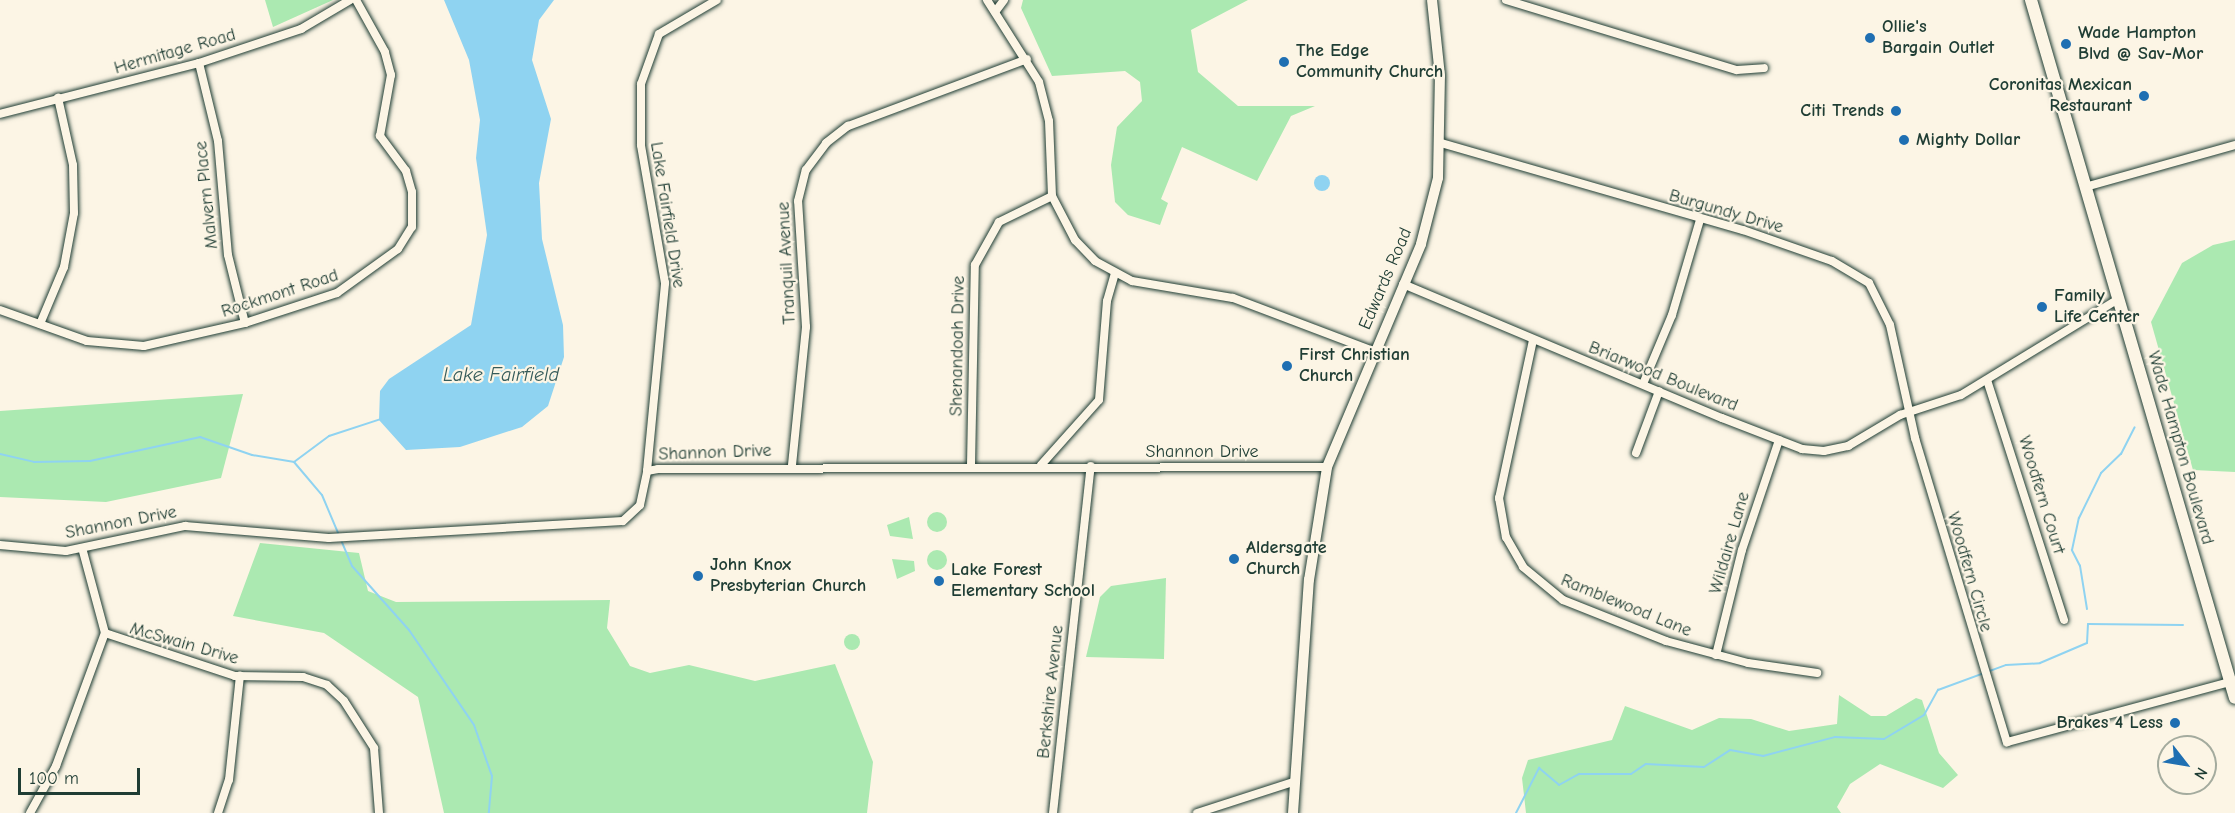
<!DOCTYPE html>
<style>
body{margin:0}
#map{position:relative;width:2235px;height:813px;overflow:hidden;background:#fcf5e5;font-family:"Comic Neue",sans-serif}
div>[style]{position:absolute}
.green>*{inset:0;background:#abe9b1}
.round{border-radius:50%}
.water>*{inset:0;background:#8fd3f1}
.stream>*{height:2px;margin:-1px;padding:0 1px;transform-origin:1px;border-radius:1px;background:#8fd3f1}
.roads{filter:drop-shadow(0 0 2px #1f3d34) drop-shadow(0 0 2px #1f3d34)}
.street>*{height:8px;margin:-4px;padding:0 4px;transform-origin:4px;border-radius:4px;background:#fcf5e5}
.secondary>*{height:10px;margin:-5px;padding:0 5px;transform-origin:5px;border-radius:5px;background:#fcf5e5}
.primary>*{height:12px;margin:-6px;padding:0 6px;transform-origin:6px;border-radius:6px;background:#fcf5e5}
.dots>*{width:16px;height:16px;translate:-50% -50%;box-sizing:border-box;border:3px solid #fcf5e5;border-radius:50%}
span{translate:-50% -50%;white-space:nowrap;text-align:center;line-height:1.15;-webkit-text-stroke:4.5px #fcf5e5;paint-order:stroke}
.poi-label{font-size:18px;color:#1f3d34;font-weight:700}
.left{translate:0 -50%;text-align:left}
.right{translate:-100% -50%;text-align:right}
.street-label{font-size:18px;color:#1f3d34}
.water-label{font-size:20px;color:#355b5a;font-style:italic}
.north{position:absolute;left:2157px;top:735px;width:60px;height:60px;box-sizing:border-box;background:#fcf5e5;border:2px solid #a4ab9e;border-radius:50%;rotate:121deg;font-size:16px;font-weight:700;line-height:24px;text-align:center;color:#1f3d34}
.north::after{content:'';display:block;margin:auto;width:21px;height:27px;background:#1f6fb2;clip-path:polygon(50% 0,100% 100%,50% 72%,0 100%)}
.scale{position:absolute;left:18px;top:768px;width:122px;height:27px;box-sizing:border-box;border:3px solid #1f3d34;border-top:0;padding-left:8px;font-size:18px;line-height:21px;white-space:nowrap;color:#1f3d34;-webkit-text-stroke:4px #fcf5e5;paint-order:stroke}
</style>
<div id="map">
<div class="green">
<div style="clip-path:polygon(265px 0,333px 0,273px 27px)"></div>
<div style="clip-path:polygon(1023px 0,1248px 0,1191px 30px,1198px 72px,1238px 106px,1315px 106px,1291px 116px,1257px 181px,1182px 147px,1161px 199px,1168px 203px,1160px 225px,1128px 215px,1115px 202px,1111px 165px,1117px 127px,1142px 101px,1140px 82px,1125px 71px,1052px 76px,1021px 8px)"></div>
<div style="clip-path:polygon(2235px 240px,2235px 472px,2193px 470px,2151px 322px,2182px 263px,2213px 245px)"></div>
<div style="clip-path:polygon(243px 394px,221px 478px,106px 502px,0 497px,0 411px)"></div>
<div class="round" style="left:927px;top:512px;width:20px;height:20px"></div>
<div style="clip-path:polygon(909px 517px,913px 539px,890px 536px,887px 525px)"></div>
<div style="clip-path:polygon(260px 543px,359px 553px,368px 591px,396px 602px,610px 600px,607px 628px,630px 666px,650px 673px,689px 665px,755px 681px,835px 664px,873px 762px,867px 813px,444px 813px,418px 697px,324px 633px,233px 616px)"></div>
<div class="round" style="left:927px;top:550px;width:20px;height:20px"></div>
<div style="clip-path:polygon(892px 559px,914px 561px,915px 571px,897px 579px)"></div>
<div style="clip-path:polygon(1166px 578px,1164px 659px,1086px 657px,1100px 597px,1111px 586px)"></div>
<div class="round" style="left:844px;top:634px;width:16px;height:16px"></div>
<div style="clip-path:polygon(1839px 695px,1871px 716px,1886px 716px,1916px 698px,1922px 700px,1939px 753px,1958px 775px,1943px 788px,1880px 764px,1850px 784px,1837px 807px,1841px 813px,1526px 813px,1522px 778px,1528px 760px,1612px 740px,1625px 706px,1692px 730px,1719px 718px,1751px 719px,1789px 731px,1837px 724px)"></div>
</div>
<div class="water">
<div style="clip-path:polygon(444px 0,554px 0,539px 20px,532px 60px,551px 119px,539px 183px,542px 239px,563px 325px,564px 357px,548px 406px,522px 427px,460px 447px,406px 450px,379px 420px,380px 391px,389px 379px,471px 325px,487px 235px,476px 158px,480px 120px,469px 60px)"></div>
<div class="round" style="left:1314px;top:175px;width:16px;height:16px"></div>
</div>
<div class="stream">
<div style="left:0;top:454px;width:35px;rotate:13deg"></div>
<div style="left:34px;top:462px;width:56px;rotate:-1deg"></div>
<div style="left:90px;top:461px;width:113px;rotate:-12.3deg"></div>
<div style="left:200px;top:437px;width:55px;rotate:19.1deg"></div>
<div style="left:252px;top:455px;width:43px;rotate:9.5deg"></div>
<div style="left:294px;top:462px;width:43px;rotate:49.7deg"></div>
<div style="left:322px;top:495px;width:77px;rotate:67.1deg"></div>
<div style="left:352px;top:566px;width:86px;rotate:48.3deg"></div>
<div style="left:409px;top:630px;width:115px;rotate:55.6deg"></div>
<div style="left:474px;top:725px;width:54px;rotate:70.6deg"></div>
<div style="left:492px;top:776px;width:37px;rotate:95deg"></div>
<div style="left:294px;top:462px;width:44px;rotate:-36.6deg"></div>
<div style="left:329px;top:436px;width:55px;rotate:-18.1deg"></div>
<div style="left:2087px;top:609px;width:44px;rotate:-99.2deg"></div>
<div style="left:2080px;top:566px;width:18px;rotate:-117deg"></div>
<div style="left:2072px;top:550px;width:33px;rotate:-78deg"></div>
<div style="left:2079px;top:518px;width:50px;rotate:-63.9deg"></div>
<div style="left:2101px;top:473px;width:28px;rotate:-44deg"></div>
<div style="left:2121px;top:454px;width:30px;rotate:-63deg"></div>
<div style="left:1516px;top:813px;width:51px;rotate:-62.9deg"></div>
<div style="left:1539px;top:768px;width:26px;rotate:40deg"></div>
<div style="left:1559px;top:785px;width:23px;rotate:-29deg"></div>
<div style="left:1579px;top:774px;width:52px"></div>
<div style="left:1631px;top:774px;width:18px;rotate:-34deg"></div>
<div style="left:1646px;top:764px;width:58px;rotate:3deg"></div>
<div style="left:1704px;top:767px;width:31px;rotate:-33deg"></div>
<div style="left:1730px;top:750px;width:34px;rotate:10deg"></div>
<div style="left:1763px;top:756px;width:74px;rotate:-14.8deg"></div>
<div style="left:1835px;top:737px;width:49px;rotate:2.3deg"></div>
<div style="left:1884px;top:739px;width:47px;rotate:-31deg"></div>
<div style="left:1924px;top:715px;width:29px;rotate:-61deg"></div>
<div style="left:1938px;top:690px;width:72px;rotate:-20.2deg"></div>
<div style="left:2006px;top:665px;width:34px;rotate:-3deg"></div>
<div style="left:2040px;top:663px;width:51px;rotate:-23.1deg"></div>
<div style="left:2087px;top:643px;width:19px;rotate:-87deg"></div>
<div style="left:2088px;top:624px;width:95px;rotate:0.6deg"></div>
</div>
<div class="roads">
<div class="street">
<div style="left:987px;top:0;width:97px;rotate:57.6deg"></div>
<div style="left:1039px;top:82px;width:40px;rotate:75.6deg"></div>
<div style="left:1049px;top:121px;width:75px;rotate:87.7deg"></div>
<div style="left:1052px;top:196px;width:50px;rotate:62.4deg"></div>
<div style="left:1075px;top:240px;width:29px;rotate:46deg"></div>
<div style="left:1095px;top:261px;width:42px;rotate:28.4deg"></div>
<div style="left:1132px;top:281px;width:102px;rotate:9.6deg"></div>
<div style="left:1233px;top:298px;width:150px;rotate:20.7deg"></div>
<div style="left:1506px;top:0;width:241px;rotate:16.9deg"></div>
<div style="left:1737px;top:70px;width:27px;rotate:-4deg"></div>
<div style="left:995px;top:12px;width:15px;rotate:-53deg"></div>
<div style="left:199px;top:63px;width:80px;rotate:76.3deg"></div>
<div style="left:218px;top:141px;width:114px;rotate:85deg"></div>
<div style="left:228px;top:255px;width:70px;rotate:76deg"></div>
<div style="left:0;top:114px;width:205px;rotate:-14.4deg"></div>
<div style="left:199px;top:63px;width:108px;rotate:-18.4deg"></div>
<div style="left:301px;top:29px;width:57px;rotate:-30.6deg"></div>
<div style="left:1441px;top:143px;width:314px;rotate:16.1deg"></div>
<div style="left:1743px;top:230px;width:94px;rotate:19.2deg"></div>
<div style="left:1832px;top:261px;width:43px;rotate:30.7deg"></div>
<div style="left:1869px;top:283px;width:47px;rotate:63.4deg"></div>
<div style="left:1890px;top:325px;width:116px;rotate:77.5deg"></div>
<div style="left:1915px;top:438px;width:318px;rotate:73.2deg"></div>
<div style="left:2007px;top:742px;width:231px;rotate:-15.1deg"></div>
<div style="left:2085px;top:187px;width:156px;rotate:-15.6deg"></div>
<div style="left:1403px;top:284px;width:346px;rotate:22.8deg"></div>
<div style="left:1722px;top:418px;width:86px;rotate:21.2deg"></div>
<div style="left:1802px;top:449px;width:22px;rotate:5deg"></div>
<div style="left:1824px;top:451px;width:25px;rotate:-12deg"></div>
<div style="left:1848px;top:446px;width:61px;rotate:-30.8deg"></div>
<div style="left:1900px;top:415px;width:64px;rotate:-18.2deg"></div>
<div style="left:1961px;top:395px;width:184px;rotate:-31.4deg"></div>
<div style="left:0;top:310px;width:92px;rotate:19.6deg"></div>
<div style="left:87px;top:341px;width:57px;rotate:5deg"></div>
<div style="left:144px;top:346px;width:104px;rotate:-12.8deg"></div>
<div style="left:245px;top:323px;width:97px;rotate:-18.1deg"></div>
<div style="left:337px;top:293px;width:75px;rotate:-35.8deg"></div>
<div style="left:398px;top:249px;width:26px;rotate:-58deg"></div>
<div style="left:412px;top:227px;width:35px;rotate:-90deg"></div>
<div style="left:412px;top:192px;width:22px;rotate:-106deg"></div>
<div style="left:406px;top:171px;width:44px;rotate:-126.6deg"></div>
<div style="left:380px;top:136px;width:62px;rotate:-79.8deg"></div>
<div style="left:391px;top:75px;width:24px;rotate:-105deg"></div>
<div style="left:385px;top:52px;width:60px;rotate:-119.1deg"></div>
<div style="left:40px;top:324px;width:62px;rotate:-67.2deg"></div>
<div style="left:64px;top:267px;width:55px;rotate:-79.5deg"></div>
<div style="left:74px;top:213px;width:48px;rotate:-91.2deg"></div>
<div style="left:73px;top:165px;width:69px;rotate:-102.6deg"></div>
<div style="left:1533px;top:340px;width:162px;rotate:102.1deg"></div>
<div style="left:1499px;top:498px;width:40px;rotate:80deg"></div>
<div style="left:1506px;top:537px;width:34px;rotate:60deg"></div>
<div style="left:1523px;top:567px;width:52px;rotate:39.5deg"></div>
<div style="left:1563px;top:600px;width:111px;rotate:21.7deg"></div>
<div style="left:1666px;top:641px;width:85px;rotate:15deg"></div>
<div style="left:1748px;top:663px;width:70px;rotate:8.2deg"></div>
<div style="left:1987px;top:380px;width:252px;rotate:72.2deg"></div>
<div style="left:1643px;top:384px;width:75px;rotate:-67.2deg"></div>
<div style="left:1672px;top:315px;width:99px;rotate:-73.6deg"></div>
<div style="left:1636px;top:453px;width:66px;rotate:-69.6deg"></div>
<div style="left:792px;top:465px;width:139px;rotate:-84.2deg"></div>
<div style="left:806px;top:327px;width:126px;rotate:-93.6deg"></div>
<div style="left:798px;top:201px;width:32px;rotate:-76deg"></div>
<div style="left:806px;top:170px;width:34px;rotate:-53deg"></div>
<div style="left:826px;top:143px;width:28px;rotate:-38deg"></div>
<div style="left:848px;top:126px;width:191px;rotate:-20.5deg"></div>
<div style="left:971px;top:465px;width:200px;rotate:-88.9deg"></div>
<div style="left:975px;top:265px;width:49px;rotate:-60.8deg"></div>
<div style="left:999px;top:222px;width:59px;rotate:-26.1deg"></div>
<div style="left:1041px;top:465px;width:87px;rotate:-48.3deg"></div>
<div style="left:1099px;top:400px;width:99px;rotate:-85.4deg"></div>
<div style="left:1107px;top:301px;width:29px;rotate:-74deg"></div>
<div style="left:647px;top:471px;width:189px;rotate:-84.5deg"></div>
<div style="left:665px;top:283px;width:140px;rotate:-99.9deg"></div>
<div style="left:641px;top:145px;width:61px;rotate:-90deg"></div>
<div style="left:641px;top:84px;width:53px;rotate:-70.2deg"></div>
<div style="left:659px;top:34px;width:67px;rotate:-30.4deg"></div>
<div style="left:0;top:545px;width:66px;rotate:5.2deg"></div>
<div style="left:66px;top:551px;width:122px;rotate:-11.9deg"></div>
<div style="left:185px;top:526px;width:144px;rotate:4.8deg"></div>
<div style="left:329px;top:538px;width:294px;rotate:-3.3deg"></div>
<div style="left:623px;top:521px;width:23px;rotate:-43deg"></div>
<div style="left:640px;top:505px;width:35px;rotate:-78deg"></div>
<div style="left:647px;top:471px;width:11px;rotate:-10deg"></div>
<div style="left:658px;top:469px;width:669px;rotate:-0.17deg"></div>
<div style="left:105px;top:633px;width:137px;rotate:18.3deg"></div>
<div style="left:235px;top:676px;width:68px;rotate:0.8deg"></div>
<div style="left:303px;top:677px;width:25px;rotate:18deg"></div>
<div style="left:327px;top:685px;width:23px;rotate:43deg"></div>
<div style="left:344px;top:701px;width:56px;rotate:57.4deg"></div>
<div style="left:374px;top:748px;width:65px;rotate:85.6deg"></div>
<div style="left:1716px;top:655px;width:108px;rotate:-76.1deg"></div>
<div style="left:1742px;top:550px;width:116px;rotate:-71.4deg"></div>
<div style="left:30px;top:813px;width:54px;rotate:-61deg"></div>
<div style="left:56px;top:766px;width:142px;rotate:-69.8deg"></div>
<div style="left:105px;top:633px;width:88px;rotate:-105.1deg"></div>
<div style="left:218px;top:813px;width:35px;rotate:-72deg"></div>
<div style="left:229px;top:780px;width:105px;rotate:-84deg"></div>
<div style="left:1053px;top:813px;width:349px;rotate:-83.8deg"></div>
<div style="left:1197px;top:813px;width:101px;rotate:-17.9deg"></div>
</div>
<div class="secondary">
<div style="left:1293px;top:813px;width:234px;rotate:-86.1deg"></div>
<div style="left:1309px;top:580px;width:114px;rotate:-80.9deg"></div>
<div style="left:1327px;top:467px;width:242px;rotate:-67.1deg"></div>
<div style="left:1421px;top:244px;width:68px;rotate:-75.6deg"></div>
<div style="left:1438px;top:178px;width:102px;rotate:-88.9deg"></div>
<div style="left:1440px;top:76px;width:76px;rotate:-96deg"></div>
</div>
<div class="primary">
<div style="left:2031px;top:0;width:727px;rotate:73.71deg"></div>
</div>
</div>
<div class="dots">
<div style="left:1870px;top:38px;background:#1f6fb2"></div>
<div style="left:2066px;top:44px;background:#1f6fb2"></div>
<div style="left:1284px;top:62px;background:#1f6fb2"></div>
<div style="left:2144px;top:96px;background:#1f6fb2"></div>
<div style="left:1896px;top:111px;background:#1f6fb2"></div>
<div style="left:1904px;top:140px;background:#1f6fb2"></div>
<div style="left:2042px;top:307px;background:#1f6fb2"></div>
<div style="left:1287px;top:366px;background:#1f6fb2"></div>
<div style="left:1234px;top:559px;background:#1f6fb2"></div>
<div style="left:698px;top:576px;background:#1f6fb2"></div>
<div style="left:939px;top:581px;background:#1f6fb2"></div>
<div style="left:2175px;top:723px;background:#1f6fb2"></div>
</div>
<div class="poi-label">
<span class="left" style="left:1882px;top:38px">Ollie's<br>Bargain Outlet</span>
<span class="left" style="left:2078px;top:44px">Wade Hampton<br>Blvd @ Sav-Mor</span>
<span class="left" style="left:1296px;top:62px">The Edge<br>Community Church</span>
<span class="right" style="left:2132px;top:96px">Coronitas Mexican<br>Restaurant</span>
<span class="right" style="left:1884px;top:111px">Citi Trends</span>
<span class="left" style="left:1916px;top:140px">Mighty Dollar</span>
<span class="left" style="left:2054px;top:307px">Family<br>Life Center</span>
<span class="left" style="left:1299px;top:366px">First Christian<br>Church</span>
<span class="left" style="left:1246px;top:559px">Aldersgate<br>Church</span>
<span class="left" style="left:710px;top:576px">John Knox<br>Presbyterian Church</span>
<span class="left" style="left:951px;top:581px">Lake Forest<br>Elementary School</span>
<span class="right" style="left:2163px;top:723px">Brakes 4 Less</span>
</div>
<div class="street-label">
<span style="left:175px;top:52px;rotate:-16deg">Hermitage Road</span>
<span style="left:207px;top:195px;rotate:-96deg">Malvern Place</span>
<span style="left:1726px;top:212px;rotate:16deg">Burgundy Drive</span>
<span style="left:667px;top:215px;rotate:81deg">Lake Fairfield Drive</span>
<span style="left:787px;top:263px;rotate:-93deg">Tranquil Avenue</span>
<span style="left:1386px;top:279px;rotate:-67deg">Edwards Road</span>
<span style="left:280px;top:294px;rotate:-18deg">Rockmont Road</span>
<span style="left:958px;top:346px;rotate:-89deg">Shenandoah Drive</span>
<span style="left:1663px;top:377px;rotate:22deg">Briarwood Boulevard</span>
<span style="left:2180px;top:448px;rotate:74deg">Wade Hampton Boulevard</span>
<span style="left:1202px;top:452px">Shannon Drive</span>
<span style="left:715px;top:453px;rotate:-2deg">Shannon Drive</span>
<span style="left:2041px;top:495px;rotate:73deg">Woodfern Court</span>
<span style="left:121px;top:523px;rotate:-11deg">Shannon Drive</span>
<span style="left:1730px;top:543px;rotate:-74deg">Wildaire Lane</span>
<span style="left:1969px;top:572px;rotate:74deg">Woodfern Circle</span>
<span style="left:1626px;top:606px;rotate:22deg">Ramblewood Lane</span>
<span style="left:184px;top:644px;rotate:16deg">McSwain Drive</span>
<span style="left:1051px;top:692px;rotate:-84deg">Berkshire Avenue</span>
</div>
<div class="water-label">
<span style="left:501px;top:374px">Lake Fairfield</span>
</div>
<div class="north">N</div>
<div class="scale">100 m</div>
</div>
